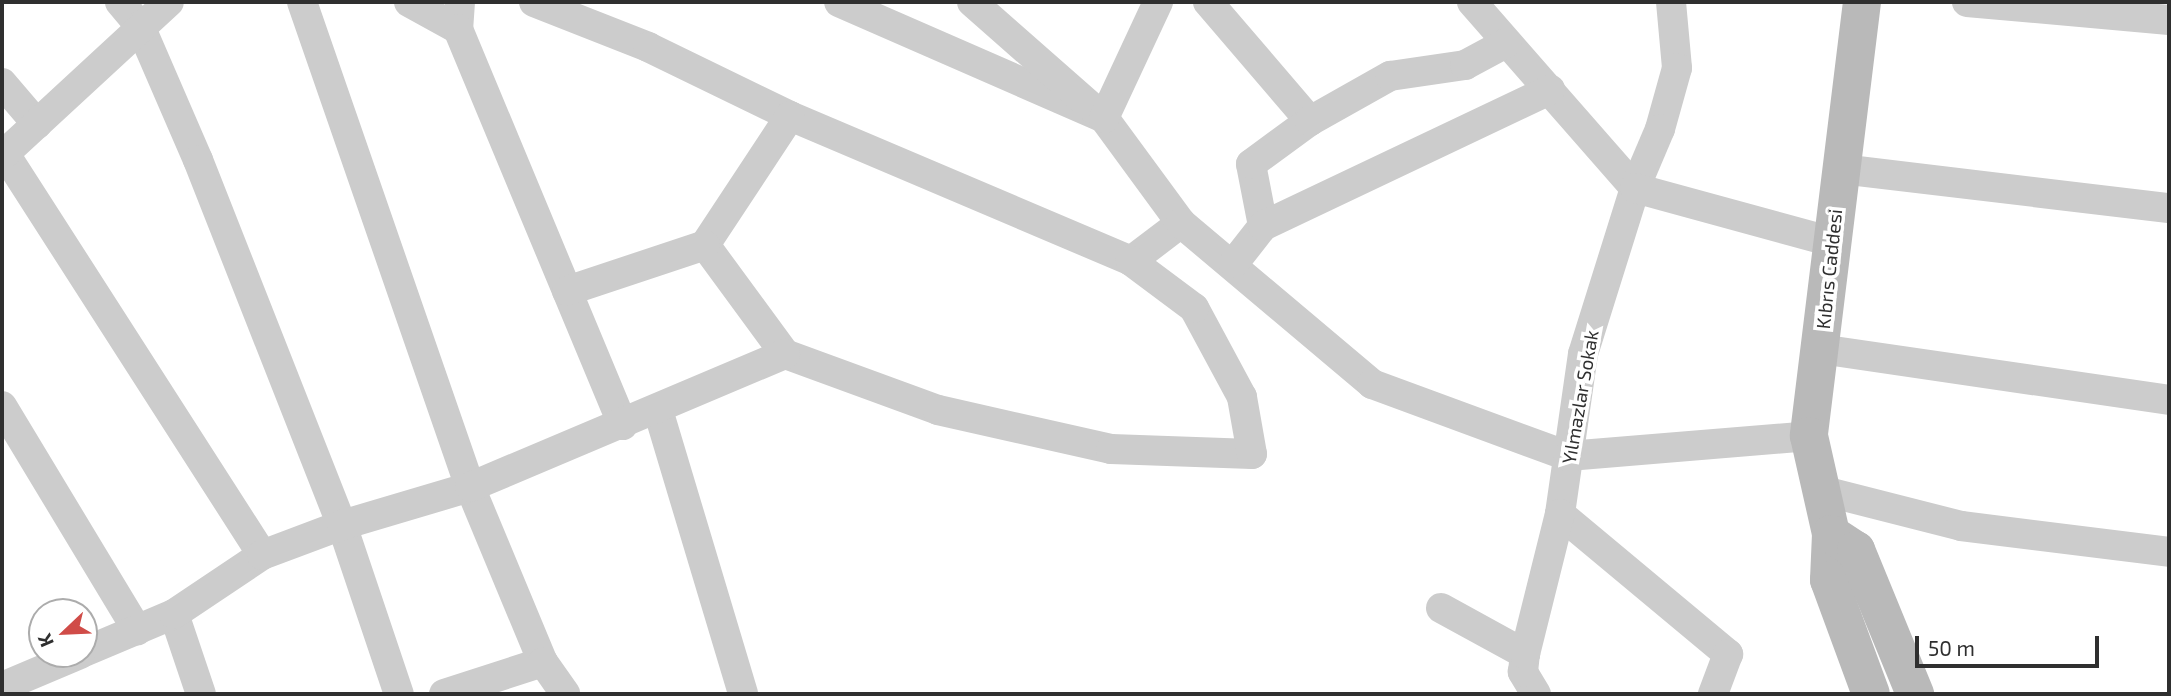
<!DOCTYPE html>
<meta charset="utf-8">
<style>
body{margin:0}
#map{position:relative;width:2171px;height:696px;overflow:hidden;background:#fff;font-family:"Exo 2",sans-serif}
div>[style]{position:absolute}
.street>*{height:30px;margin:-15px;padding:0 15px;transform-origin:15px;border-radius:15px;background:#ccc}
.secondary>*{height:38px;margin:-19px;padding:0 19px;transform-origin:19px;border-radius:19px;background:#b9b9b9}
span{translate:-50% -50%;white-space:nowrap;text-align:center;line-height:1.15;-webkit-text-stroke:7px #fff;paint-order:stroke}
.street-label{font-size:19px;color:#2f2f2f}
.frame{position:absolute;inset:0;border:4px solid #2f2f2f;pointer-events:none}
.north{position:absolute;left:28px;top:598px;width:70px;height:70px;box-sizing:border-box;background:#fff;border:2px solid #acacac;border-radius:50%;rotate:247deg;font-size:19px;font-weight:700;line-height:28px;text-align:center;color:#2f2f2f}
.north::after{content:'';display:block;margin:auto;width:24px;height:32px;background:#d04c48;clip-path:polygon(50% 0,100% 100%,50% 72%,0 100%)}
.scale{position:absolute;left:1915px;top:636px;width:184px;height:32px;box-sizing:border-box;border:4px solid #2f2f2f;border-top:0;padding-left:9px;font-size:21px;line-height:24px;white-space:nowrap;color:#2f2f2f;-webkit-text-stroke:5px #fff;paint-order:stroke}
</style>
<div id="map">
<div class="street">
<div style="left:120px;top:2px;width:31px;rotate:50deg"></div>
<div style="left:140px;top:26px;width:146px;rotate:66.6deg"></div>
<div style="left:198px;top:160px;width:392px;rotate:68.5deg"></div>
<div style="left:342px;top:525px;width:178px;rotate:71.4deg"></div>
<div style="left:302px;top:2px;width:513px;rotate:70.89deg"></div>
<div style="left:470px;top:487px;width:190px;rotate:67.4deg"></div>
<div style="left:543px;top:662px;width:104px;rotate:162.1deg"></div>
<div style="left:409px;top:2px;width:56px;rotate:28.9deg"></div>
<div style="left:460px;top:2px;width:27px;rotate:94deg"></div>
<div style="left:458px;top:29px;width:429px;rotate:67.4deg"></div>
<div style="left:534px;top:2px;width:123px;rotate:21.5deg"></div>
<div style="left:648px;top:47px;width:158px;rotate:25.9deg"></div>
<div style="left:790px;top:116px;width:371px;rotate:23deg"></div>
<div style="left:1131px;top:261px;width:63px;rotate:-37.2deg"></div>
<div style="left:1181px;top:223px;width:130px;rotate:-126.3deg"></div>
<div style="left:1104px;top:118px;width:289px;rotate:-156.4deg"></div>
<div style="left:972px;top:2px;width:176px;rotate:41.3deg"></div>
<div style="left:1104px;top:118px;width:128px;rotate:-65deg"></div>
<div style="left:1208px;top:2px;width:157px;rotate:49.4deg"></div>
<div style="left:1472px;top:2px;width:247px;rotate:48.8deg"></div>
<div style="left:1635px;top:188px;width:174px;rotate:107.4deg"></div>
<div style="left:1583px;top:354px;width:162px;rotate:98.2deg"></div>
<div style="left:1560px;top:514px;width:219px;rotate:39.8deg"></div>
<div style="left:1728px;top:654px;width:43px;rotate:110.6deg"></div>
<div style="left:1671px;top:2px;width:66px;rotate:84.8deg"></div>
<div style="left:1677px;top:68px;width:63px;rotate:105.6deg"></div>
<div style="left:1660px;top:129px;width:64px;rotate:113deg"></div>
<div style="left:1635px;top:188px;width:204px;rotate:15.3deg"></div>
<div style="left:1967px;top:2px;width:203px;rotate:5.1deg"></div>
<div style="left:2px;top:83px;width:54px;rotate:49.5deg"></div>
<div style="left:790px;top:116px;width:154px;rotate:123.4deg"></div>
<div style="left:705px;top:245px;width:135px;rotate:53.7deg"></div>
<div style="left:785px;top:354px;width:163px;rotate:20.1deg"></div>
<div style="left:938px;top:410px;width:177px;rotate:12.7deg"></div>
<div style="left:1111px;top:449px;width:141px;rotate:2deg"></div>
<div style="left:1252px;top:454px;width:58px;rotate:-100deg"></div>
<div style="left:1242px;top:397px;width:101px;rotate:-118.3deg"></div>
<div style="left:1194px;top:308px;width:79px;rotate:-143.3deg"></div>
<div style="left:5px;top:154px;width:476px;rotate:57.3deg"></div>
<div style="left:2px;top:156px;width:227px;rotate:-42.7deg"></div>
<div style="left:1841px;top:169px;width:330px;rotate:6.8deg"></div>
<div style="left:1181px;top:223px;width:250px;rotate:40.1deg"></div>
<div style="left:1372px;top:384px;width:209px;rotate:20.2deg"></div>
<div style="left:1568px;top:456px;width:242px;rotate:-4.7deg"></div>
<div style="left:1263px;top:226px;width:63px;rotate:-101deg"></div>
<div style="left:1251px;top:164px;width:73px;rotate:-36.1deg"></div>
<div style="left:1310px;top:121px;width:92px;rotate:-29.4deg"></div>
<div style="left:1390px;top:76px;width:76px;rotate:-8.3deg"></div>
<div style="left:1465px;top:65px;width:47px;rotate:-28.2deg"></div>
<div style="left:1234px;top:263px;width:47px;rotate:-51.9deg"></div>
<div style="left:1263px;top:226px;width:318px;rotate:-25.4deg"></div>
<div style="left:567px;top:291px;width:145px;rotate:-18.4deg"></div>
<div style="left:1820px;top:349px;width:353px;rotate:8.3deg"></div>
<div style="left:2px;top:406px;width:262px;rotate:58.9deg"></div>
<div style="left:658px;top:410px;width:296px;rotate:73.3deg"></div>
<div style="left:1820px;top:490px;width:146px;rotate:14.3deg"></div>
<div style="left:1961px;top:526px;width:210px;rotate:7.1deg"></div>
<div style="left:1441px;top:608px;width:96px;rotate:28.7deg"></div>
<div style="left:174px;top:614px;width:84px;rotate:71.4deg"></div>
<div style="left:84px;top:652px;width:98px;rotate:-22.9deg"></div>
<div style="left:174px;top:614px;width:106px;rotate:-33.8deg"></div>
<div style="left:262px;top:555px;width:85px;rotate:-20.6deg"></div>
<div style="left:342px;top:525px;width:134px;rotate:-16.5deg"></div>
<div style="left:470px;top:487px;width:342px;rotate:-22.9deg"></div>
<div style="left:543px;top:662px;width:39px;rotate:55deg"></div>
<div style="left:2px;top:687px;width:85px;rotate:-22.9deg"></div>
<div style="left:1536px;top:694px;width:26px;rotate:-121deg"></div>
<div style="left:1523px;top:672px;width:18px;rotate:-84deg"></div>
<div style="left:1525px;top:654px;width:144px;rotate:-76deg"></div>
</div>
<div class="secondary">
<div style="left:1862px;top:2px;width:437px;rotate:97deg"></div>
<div style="left:1809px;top:436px;width:100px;rotate:77.3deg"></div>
<div style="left:1831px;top:534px;width:46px;rotate:92.5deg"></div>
<div style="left:1829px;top:580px;width:121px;rotate:69.8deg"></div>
<div style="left:1831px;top:534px;width:30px;rotate:33deg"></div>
<div style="left:1856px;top:550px;width:156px;rotate:67.7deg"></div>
</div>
<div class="street-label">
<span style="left:1829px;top:269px;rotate:-84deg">Kıbrıs Caddesi</span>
<span style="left:1580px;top:397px;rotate:-80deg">Yılmazlar Sokak</span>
</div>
<div class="frame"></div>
<div class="north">K</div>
<div class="scale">50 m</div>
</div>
